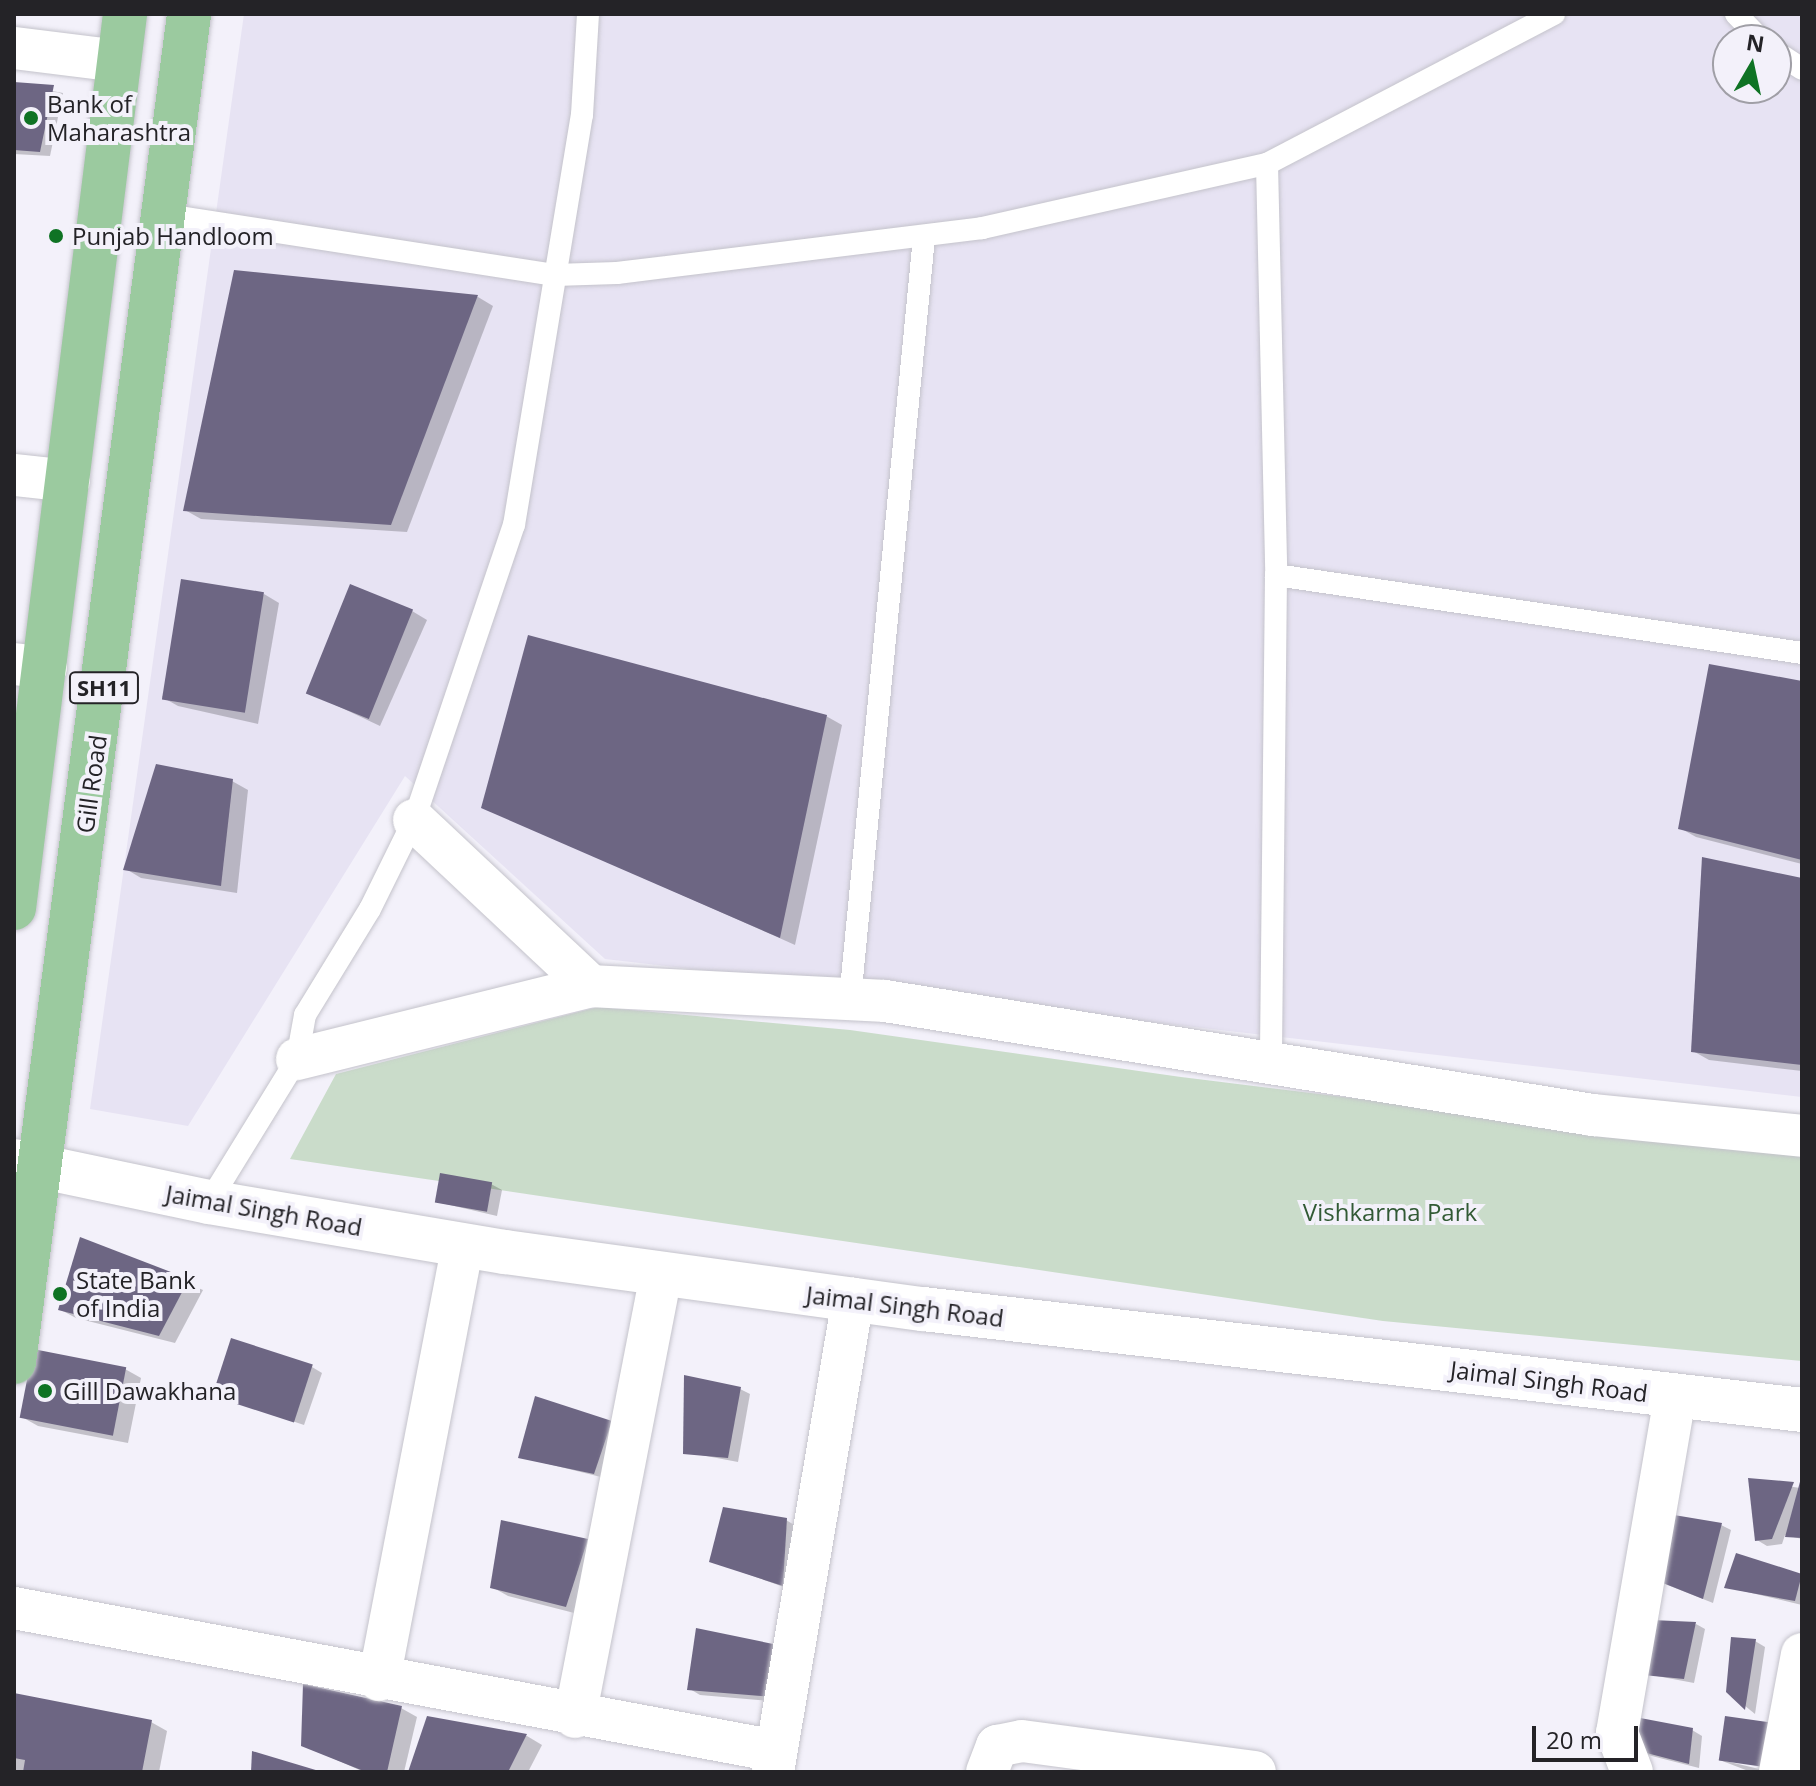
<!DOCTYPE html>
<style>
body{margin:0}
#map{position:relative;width:1816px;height:1786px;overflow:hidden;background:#f3f1fa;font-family:"Open Sans",sans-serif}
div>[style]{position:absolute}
.built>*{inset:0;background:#e7e3f3}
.green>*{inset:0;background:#cadcca}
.shadow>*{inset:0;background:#0003}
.building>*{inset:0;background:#6d6683;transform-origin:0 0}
.roads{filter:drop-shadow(0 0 2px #c4c3cb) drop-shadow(0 0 2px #c4c3cb)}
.lane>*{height:22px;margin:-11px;padding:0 11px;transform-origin:11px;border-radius:11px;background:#fff}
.street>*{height:42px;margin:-21px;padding:0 21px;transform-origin:21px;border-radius:21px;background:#fff}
.secondary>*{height:44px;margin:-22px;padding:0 22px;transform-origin:22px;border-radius:22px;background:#fff}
.primary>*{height:44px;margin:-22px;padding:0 22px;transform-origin:22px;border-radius:22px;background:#9bca9f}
.dots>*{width:22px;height:22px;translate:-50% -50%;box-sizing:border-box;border:4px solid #f3f1fa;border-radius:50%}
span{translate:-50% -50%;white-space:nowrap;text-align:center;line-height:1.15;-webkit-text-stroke:8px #f3f1fa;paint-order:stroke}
.shield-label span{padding:2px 6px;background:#f3f1fa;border:2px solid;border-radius:6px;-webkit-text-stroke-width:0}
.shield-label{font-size:22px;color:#242327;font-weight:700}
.poi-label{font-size:24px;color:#242327}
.left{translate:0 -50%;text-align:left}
.street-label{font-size:24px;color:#242327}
.park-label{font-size:24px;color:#325a35}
.frame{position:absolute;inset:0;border:16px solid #242327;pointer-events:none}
.north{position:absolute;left:1712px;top:24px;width:80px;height:80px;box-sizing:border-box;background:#f3f1fa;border:2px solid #a09fa6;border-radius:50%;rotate:9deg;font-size:22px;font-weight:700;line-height:32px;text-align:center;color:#242327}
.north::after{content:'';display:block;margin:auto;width:28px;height:36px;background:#0f7324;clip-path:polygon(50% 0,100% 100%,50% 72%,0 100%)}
.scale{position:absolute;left:1532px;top:1726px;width:106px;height:36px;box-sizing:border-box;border:4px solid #242327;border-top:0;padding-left:10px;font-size:24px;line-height:28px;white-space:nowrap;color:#242327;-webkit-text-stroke:6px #f3f1fa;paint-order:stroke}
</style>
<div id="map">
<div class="built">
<div style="clip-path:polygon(evenodd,244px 14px,1802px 14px,1802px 1097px,605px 959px,405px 776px,188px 1126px,90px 1109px,244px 14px,1728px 40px,1776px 40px,1776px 88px,1728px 88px,1728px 40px)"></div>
</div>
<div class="green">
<div style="clip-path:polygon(598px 1007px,850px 1030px,1181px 1077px,1802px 1153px,1802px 1361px,1383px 1321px,290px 1159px,336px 1074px)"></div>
</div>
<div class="shadow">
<div style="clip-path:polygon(14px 84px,63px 93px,50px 156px,14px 154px)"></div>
<div style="clip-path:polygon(236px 273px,478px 297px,493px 306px,407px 532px,201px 519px,185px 510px)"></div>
<div style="clip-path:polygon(264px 594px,279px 603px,258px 724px,178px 706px,162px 697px)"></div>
<div style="clip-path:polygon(412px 611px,427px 620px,380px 726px,308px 692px)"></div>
<div style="clip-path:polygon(1802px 683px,1802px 864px,1696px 837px,1680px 828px)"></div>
<div style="clip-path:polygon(826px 716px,842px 725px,795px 945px,484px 807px)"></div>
<div style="clip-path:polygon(232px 781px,248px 790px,237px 893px,141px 878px,126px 869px)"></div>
<div style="clip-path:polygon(1802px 880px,1802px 1071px,1709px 1060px,1693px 1051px)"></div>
<div style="clip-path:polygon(491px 1184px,502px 1190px,497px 1216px,437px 1202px)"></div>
<div style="clip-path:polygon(81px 1239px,203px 1290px,175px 1343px,76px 1318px,61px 1310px)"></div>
<div style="clip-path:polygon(312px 1367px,322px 1373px,304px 1425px,218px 1396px)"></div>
<div style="clip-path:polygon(125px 1369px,141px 1378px,128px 1443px,38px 1426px,22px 1417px)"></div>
<div style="clip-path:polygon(740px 1389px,750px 1394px,738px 1462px,685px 1452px)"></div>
<div style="clip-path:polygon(611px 1423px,605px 1478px,520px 1457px)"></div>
<div style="clip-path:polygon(1751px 1480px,1800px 1488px,1802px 1482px,1802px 1539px,1785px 1535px,1782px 1544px,1767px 1546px,1757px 1540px)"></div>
<div style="clip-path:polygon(786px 1520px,796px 1526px,792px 1590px,711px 1561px)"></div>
<div style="clip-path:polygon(1721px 1525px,1731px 1530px,1713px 1603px,1665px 1584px)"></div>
<div style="clip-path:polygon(587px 1541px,602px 1550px,582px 1615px,508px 1596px,492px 1587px)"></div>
<div style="clip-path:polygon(1738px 1556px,1802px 1576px,1802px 1605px,1726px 1587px)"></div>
<div style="clip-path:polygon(1696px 1624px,1705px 1629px,1694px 1683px,1646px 1674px)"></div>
<div style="clip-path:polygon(697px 1630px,782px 1702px,700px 1695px,690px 1689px)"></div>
<div style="clip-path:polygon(1755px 1641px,1765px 1647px,1755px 1714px,1728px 1692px)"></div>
<div style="clip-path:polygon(14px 1695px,151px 1722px,167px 1731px,159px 1772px,14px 1772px)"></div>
<div style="clip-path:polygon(401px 1708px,417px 1717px,404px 1772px,364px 1772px,303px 1745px)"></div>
<div style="clip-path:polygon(428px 1718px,527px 1736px,542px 1745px,528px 1772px,412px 1772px)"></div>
<div style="clip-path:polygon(1692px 1730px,1702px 1736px,1699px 1768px,1644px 1754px)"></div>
<div style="clip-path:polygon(1717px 1759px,1772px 1772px,1751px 1772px)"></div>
</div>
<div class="building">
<div style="clip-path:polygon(14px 82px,54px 85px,40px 152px,14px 150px)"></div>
<div style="clip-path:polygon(234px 270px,478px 295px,391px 525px,183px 511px)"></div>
<div style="left:181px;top:579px;width:84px;height:122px;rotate:9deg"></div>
<div style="left:350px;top:584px;width:68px;height:118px;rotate:22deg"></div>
<div style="clip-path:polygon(528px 635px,827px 715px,780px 938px,481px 808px)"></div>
<div style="clip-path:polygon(1709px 664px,1802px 681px,1802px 860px,1678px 829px)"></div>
<div style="clip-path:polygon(156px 764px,233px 779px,221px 886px,123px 870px)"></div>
<div style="clip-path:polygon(1702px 857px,1802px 878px,1802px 1065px,1691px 1052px)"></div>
<div style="left:440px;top:1173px;width:53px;height:30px;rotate:10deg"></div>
<div style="clip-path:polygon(80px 1237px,189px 1279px,159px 1336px,58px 1310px)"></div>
<div style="left:231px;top:1338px;width:86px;height:61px;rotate:18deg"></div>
<div style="left:33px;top:1349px;width:95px;height:70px;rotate:11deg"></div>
<div style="clip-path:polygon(684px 1375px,741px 1387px,728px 1458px,683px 1454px)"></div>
<div style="clip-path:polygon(535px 1396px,612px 1421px,594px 1474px,518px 1458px)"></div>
<div style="clip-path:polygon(1748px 1478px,1794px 1482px,1772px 1539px,1755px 1541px)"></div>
<div style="clip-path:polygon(1801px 1478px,1802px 1538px,1785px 1537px)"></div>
<div style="clip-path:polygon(723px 1507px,787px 1518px,783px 1586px,709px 1562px)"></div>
<div style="clip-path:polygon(1668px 1514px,1722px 1523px,1703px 1599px,1653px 1579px)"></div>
<div style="clip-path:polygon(501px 1520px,588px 1539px,566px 1607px,490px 1588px)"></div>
<div style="clip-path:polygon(1736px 1553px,1802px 1574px,1795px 1601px,1724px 1588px)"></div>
<div style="clip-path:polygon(1652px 1620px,1696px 1622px,1684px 1679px,1643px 1675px)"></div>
<div style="clip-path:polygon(696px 1628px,783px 1646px,772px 1697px,687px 1690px)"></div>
<div style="clip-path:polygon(1731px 1637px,1756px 1639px,1745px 1710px,1726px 1692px)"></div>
<div style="clip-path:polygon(303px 1684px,402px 1706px,387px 1772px,366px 1772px,301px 1746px)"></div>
<div style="clip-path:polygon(14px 1693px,152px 1720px,142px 1772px,23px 1772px,25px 1760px,14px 1758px)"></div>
<div style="clip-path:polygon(427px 1716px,527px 1734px,508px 1772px,408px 1772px)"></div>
<div style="left:1725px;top:1716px;width:48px;height:45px;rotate:8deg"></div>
<div style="clip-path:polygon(1635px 1717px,1693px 1728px,1689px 1764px,1631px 1749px)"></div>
<div style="clip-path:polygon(252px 1751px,319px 1771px,319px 1772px,251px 1772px)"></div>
</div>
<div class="roads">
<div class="lane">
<div style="left:1736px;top:14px;width:36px;rotate:46deg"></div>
<div style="left:1776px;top:52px;width:31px;rotate:33deg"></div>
<div style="left:1267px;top:164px;width:411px;rotate:88.7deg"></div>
<div style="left:1276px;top:575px;width:486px;rotate:90.6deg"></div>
<div style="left:167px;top:215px;width:393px;rotate:8.8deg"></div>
<div style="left:555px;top:275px;width:62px;rotate:-1.8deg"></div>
<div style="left:617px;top:273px;width:368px;rotate:-7deg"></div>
<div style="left:982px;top:228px;width:292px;rotate:-12.7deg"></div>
<div style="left:1267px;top:164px;width:324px;rotate:-27.6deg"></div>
<div style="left:1276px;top:575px;width:532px;rotate:8.43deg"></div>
<div style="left:850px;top:999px;width:766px;rotate:-84.45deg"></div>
<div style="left:209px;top:1202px;width:168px;rotate:-58.4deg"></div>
<div style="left:297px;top:1059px;width:45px;rotate:-79.7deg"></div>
<div style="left:305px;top:1015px;width:124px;rotate:-58.5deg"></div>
<div style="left:370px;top:909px;width:99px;rotate:-63.7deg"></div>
<div style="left:414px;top:820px;width:311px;rotate:-71.3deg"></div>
<div style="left:514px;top:525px;width:416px;rotate:-80.6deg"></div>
<div style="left:582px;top:115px;width:101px;rotate:-86.6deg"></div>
</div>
<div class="street">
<div style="left:14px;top:48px;width:106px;rotate:7.1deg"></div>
<div style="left:14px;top:475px;width:55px;rotate:6.2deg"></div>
<div style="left:14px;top:664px;width:32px;rotate:7deg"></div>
<div style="left:414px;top:820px;width:243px;rotate:43.2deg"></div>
<div style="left:591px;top:986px;width:294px;rotate:2.9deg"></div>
<div style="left:885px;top:1001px;width:717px;rotate:9.15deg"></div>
<div style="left:1593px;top:1115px;width:210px;rotate:5.7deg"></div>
<div style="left:297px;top:1059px;width:303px;rotate:-13.9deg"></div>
<div style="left:14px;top:1608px;width:775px;rotate:10.63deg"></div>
<div style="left:379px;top:1680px;width:443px;rotate:-79.1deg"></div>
<div style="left:575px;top:1717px;width:452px;rotate:-79deg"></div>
<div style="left:773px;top:1772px;width:480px;rotate:-80.4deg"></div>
<div style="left:987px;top:1772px;width:28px;rotate:-69deg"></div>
<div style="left:997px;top:1746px;width:25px;rotate:-11deg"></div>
<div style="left:1022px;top:1741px;width:235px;rotate:7.6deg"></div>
<div style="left:1632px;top:1772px;width:42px;rotate:-111deg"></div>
<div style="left:1617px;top:1733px;width:342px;rotate:-80.2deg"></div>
<div style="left:1780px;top:1772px;width:120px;rotate:-79.4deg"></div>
</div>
<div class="secondary">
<div style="left:14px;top:1161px;width:199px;rotate:11.9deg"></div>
<div style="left:209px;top:1202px;width:300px;rotate:9.6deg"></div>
<div style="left:505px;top:1252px;width:422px;rotate:7.8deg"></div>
<div style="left:923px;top:1309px;width:885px;rotate:6.55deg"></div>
</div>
<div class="primary">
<div style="left:14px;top:908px;width:901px;rotate:-82.92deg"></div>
<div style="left:14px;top:1362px;width:1359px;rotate:-82.6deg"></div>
</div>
</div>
<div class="dots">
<div style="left:31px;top:118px;background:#0f7324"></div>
<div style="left:56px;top:236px;background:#0f7324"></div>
<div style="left:60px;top:1294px;background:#0f7324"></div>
<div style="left:45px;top:1391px;background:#0f7324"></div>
</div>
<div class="shield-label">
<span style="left:104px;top:688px">SH11</span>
</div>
<div class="poi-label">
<span class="left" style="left:47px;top:118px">Bank of<br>Maharashtra</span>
<span class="left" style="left:72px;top:236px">Punjab Handloom</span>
<span class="left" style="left:76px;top:1294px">State Bank<br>of India</span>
<span class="left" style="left:63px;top:1391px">Gill Dawakhana</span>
</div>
<div class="street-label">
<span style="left:91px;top:784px;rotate:-82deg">Gill Road</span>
<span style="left:264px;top:1210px;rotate:10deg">Jaimal Singh Road</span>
<span style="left:905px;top:1306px;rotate:7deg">Jaimal Singh Road</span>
<span style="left:1549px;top:1381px;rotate:7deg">Jaimal Singh Road</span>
</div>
<div class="park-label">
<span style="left:1390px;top:1212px">Vishkarma Park</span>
</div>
<div class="frame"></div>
<div class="north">N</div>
<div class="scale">20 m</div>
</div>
